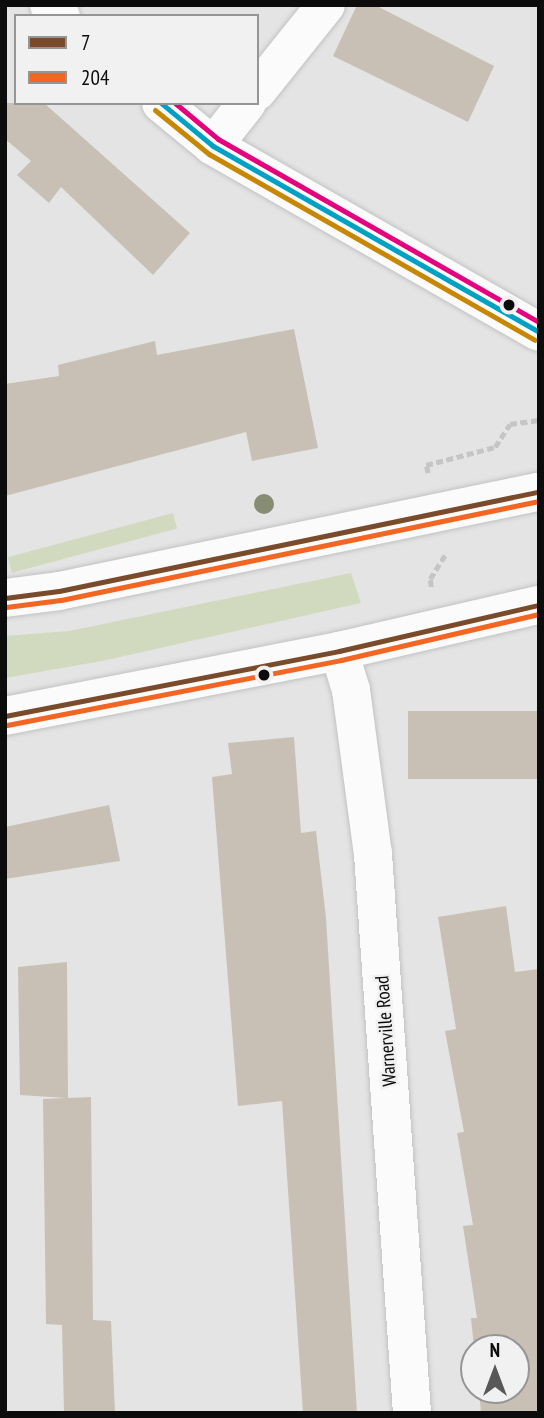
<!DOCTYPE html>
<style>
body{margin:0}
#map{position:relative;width:544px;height:1418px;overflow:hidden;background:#e4e4e4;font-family:"PT Sans Narrow",sans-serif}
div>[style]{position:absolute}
.green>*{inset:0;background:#d1dabe;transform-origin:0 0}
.building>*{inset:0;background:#c8c0b4;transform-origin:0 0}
.path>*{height:4.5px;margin-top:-2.25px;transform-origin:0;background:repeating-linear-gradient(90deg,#c4c5c5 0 7px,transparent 0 10.5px)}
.roads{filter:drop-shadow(0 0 2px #c2c2c2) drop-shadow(0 0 2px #c2c2c2)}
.minor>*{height:38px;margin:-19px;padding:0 19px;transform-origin:19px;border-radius:19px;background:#fbfbfb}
.major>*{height:38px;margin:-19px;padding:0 19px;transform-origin:19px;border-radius:19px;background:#fbfbfb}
.highway>*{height:38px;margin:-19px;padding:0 19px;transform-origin:19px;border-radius:19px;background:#fbfbfb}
.bus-1>*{height:5px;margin:-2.5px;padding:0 2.5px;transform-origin:2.5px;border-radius:2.5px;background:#7a4b2a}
.bus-2>*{height:5px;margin:-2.5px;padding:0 2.5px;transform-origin:2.5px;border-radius:2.5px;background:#f26522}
.bus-3>*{height:5px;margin:-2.5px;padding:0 2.5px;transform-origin:2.5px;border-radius:2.5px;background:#01a1c4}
.bus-4>*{height:5px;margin:-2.5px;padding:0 2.5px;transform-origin:2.5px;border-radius:2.5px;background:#c88703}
.bus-5>*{height:5px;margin:-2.5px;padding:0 2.5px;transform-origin:2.5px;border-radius:2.5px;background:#e5007d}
.trees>*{width:20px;height:20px;margin:-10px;border-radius:50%;background:#868d72}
.dots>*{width:19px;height:19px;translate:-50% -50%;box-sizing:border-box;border:4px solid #f1f1f2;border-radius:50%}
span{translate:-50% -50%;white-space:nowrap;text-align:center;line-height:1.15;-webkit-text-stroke:5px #f1f1f2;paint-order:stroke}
.street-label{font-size:19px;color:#0c0c0d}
.frame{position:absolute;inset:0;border:7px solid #0c0c0d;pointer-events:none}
.legend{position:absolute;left:14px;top:14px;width:245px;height:91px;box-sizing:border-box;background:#f1f1f2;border:2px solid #959596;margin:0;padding:9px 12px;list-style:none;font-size:21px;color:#0c0c0d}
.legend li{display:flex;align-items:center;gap:14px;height:35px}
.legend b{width:35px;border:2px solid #959596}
.north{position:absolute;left:460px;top:1334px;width:70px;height:70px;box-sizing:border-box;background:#f1f1f2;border:2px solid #959596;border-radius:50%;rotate:0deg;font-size:19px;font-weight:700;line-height:28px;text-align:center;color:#0c0c0d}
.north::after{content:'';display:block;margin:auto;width:24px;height:32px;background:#585858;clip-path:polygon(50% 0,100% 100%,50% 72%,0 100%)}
</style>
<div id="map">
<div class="green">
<div style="left:173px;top:513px;width:16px;height:171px;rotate:75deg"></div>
<div style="clip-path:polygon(351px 573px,361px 603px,102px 661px,5px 678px,5px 636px,69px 631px)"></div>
</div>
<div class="building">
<div style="clip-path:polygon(357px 5px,375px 5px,494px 66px,468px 122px,333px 56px)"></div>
<div style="clip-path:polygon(5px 103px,44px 103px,190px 233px,153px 275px,61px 187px,49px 203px,17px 175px,31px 161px,5px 139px)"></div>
<div style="clip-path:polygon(294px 329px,318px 448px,252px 461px,246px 432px,5px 496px,5px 384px,59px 376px,58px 365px,155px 341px,157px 355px)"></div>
<div style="left:539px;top:711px;width:68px;height:131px;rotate:90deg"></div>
<div style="clip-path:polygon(294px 737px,301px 833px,316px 831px,326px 918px,357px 1413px,303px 1413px,282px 1101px,238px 1106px,212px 777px,232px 774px,228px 743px)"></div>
<div style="clip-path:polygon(109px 805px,120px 861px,5px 879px,5px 827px)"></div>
<div style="clip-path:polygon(506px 906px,515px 972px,539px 969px,539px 1413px,481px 1413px,479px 1390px,516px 1390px,516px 1348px,474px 1348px,471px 1318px,477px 1318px,463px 1226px,473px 1225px,457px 1133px,464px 1132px,445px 1031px,456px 1029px,438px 917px)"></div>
<div style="clip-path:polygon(67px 962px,68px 1098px,91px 1097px,93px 1320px,111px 1321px,115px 1413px,64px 1413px,62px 1325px,46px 1324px,43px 1099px,66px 1098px,20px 1095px,18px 967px)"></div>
</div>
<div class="path">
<div style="left:428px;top:473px;width:8px;rotate:-104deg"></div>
<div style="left:426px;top:465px;width:71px;rotate:-14.6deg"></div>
<div style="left:495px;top:447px;width:27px;rotate:-57deg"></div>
<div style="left:510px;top:424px;width:29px;rotate:-8deg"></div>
<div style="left:431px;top:587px;width:8px;rotate:-97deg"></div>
<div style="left:430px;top:579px;width:31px;rotate:-58deg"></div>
</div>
<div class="roads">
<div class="minor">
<div style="left:257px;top:91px;width:110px;rotate:-51.3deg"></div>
<div style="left:213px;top:146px;width:55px;rotate:-51.7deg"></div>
<div style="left:339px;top:651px;width:41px;rotate:72.9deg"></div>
<div style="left:351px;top:690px;width:165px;rotate:82.4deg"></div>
<div style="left:373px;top:854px;width:560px;rotate:86.01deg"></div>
</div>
<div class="major">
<div style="left:49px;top:5px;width:16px;rotate:43deg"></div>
<div style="left:161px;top:103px;width:67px;rotate:39.6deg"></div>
<div style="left:213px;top:146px;width:375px;rotate:29.7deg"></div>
</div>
<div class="highway">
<div style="left:5px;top:598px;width:54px;rotate:-7.4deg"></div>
<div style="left:59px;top:591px;width:490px;rotate:-11.7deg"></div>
<div style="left:5px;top:716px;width:340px;rotate:-11deg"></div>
<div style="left:339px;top:651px;width:205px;rotate:-13deg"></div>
</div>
</div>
<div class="bus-1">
<div style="left:5px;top:598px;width:54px;rotate:-7.4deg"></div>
<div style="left:59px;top:591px;width:490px;rotate:-11.7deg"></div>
<div style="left:5px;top:716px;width:340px;rotate:-11deg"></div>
<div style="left:339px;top:651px;width:205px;rotate:-13deg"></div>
</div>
<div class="bus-2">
<div style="left:6px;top:607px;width:55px;rotate:-7.3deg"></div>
<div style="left:61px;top:600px;width:488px;rotate:-11.7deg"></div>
<div style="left:7px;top:725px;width:340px;rotate:-11deg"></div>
<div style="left:341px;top:660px;width:203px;rotate:-13.1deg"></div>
</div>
<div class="bus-3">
<div style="left:161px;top:103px;width:67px;rotate:39.6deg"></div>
<div style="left:213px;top:146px;width:375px;rotate:29.7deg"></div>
</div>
<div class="bus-4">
<div style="left:155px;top:110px;width:70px;rotate:39.2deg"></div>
<div style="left:209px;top:154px;width:375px;rotate:29.7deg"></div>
</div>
<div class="bus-5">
<div style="left:175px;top:103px;width:56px;rotate:39.9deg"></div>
<div style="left:218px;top:139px;width:369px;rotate:29.7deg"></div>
</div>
<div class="trees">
<div style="left:264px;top:504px"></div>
</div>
<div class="dots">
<div style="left:509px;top:305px;background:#0c0c0d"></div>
<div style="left:264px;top:675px;background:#0c0c0d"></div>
</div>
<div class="street-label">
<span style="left:386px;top:1031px;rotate:-94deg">Warnerville Road</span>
</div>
<div class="frame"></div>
<ul class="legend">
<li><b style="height:9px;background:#7a4b2a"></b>7</li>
<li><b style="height:9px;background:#f26522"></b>204</li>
</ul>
<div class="north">N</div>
</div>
